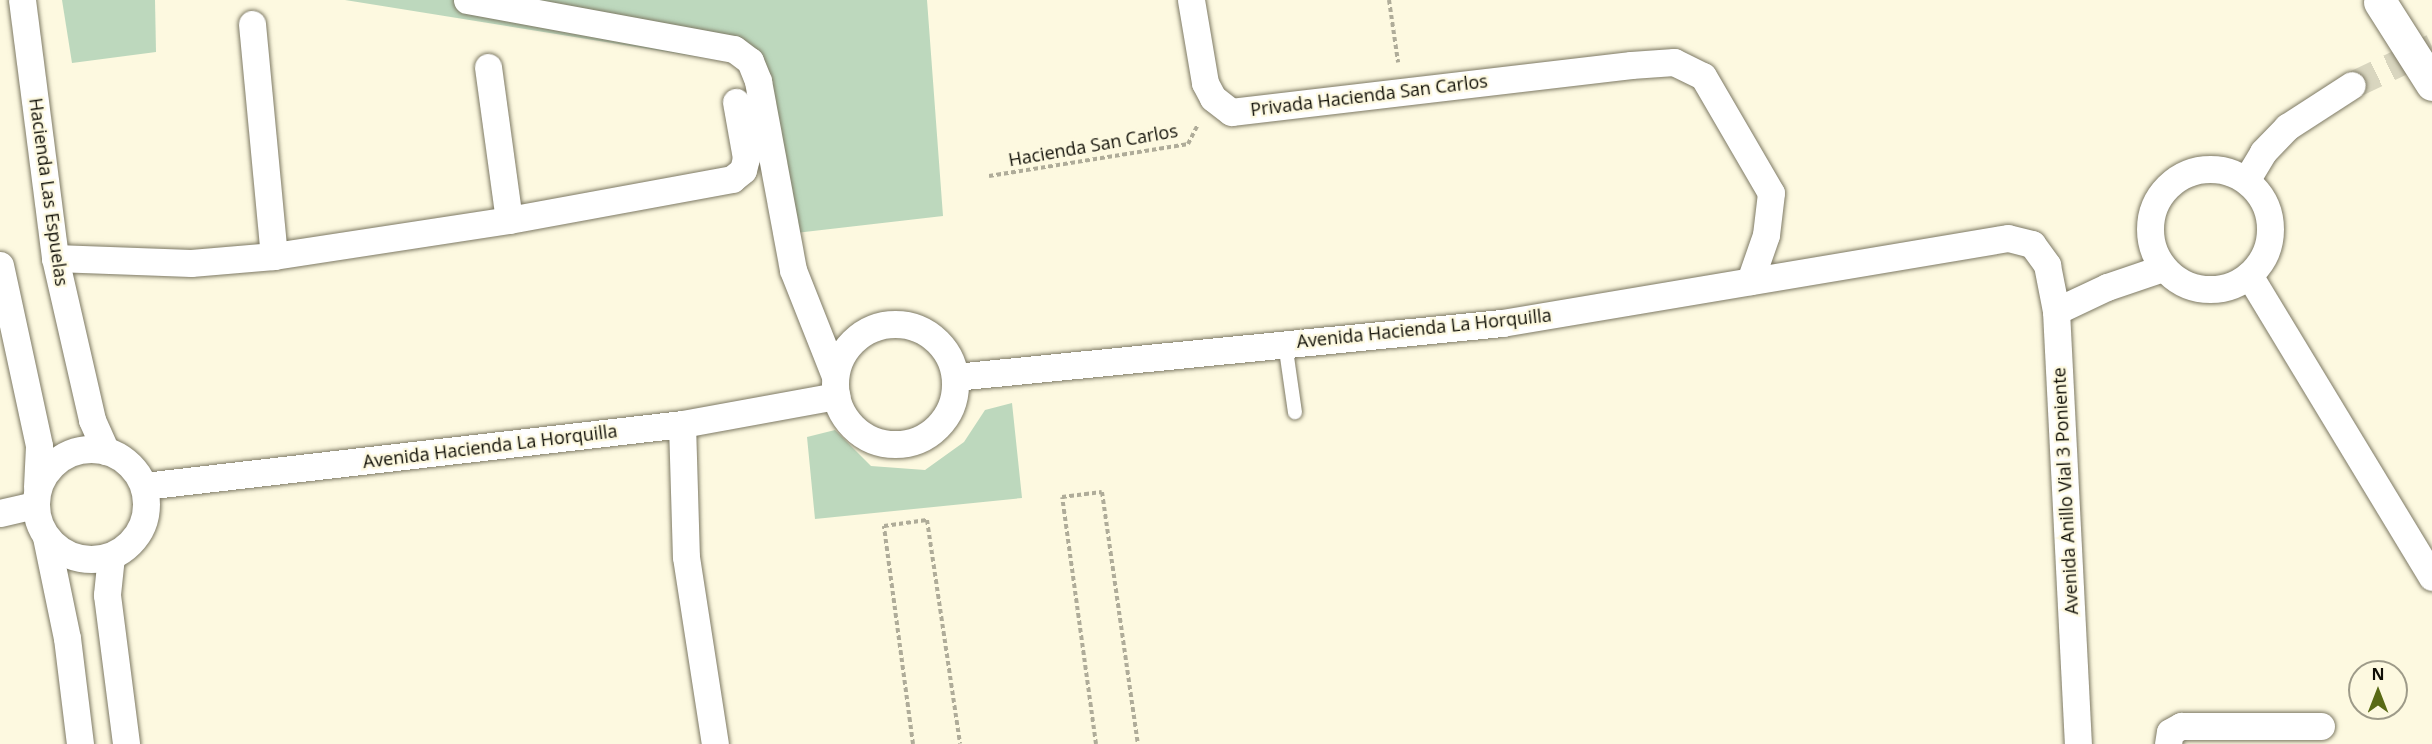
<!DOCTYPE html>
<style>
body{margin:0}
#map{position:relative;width:2432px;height:744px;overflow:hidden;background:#fdf9e0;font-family:"Open Sans",sans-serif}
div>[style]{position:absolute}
.green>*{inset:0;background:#bdd8bd}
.street-tunnel>*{height:27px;margin-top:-13.5px;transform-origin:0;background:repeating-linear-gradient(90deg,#d9d6bf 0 27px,transparent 0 41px)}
.path>*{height:4px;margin-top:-2px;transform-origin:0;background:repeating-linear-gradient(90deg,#afac99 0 4.5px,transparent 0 7.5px)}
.roads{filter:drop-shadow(0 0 2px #7d7964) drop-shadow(0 0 2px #7d7964)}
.lane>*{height:14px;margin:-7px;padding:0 7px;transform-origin:7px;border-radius:7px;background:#fff}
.street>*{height:27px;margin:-13.5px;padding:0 13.5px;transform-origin:13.5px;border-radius:13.5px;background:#fff}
.street>.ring{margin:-13.5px;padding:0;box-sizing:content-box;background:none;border:27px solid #fff;border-radius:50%}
.bridges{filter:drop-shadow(0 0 2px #7d7964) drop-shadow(0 0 2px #7d7964)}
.highway-bridge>*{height:33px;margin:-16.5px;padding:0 16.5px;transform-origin:16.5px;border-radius:16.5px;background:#fff}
span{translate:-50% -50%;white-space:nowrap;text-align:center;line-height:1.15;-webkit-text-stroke:4.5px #fdf9e0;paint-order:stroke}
.street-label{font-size:18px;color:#100f07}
.north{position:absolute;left:2348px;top:660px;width:60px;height:60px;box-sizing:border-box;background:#fdf9e0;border:2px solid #9e9b89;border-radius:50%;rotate:0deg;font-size:16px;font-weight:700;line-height:24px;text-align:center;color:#100f07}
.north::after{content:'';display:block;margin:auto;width:21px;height:27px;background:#596a15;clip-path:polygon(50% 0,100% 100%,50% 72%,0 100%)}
</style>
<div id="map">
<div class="green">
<div style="clip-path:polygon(62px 0,155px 0,156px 52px,72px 63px)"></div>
<div style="clip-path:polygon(345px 0,927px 0,943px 216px,787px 234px,761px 67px)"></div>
<div style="clip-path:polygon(1012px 403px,1022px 498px,815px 519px,807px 437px,835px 430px,871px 466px,925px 470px,964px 442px,985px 410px)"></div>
</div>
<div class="street-tunnel">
<div style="left:2352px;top:85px;width:89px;rotate:-25.4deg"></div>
</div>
<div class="path">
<div style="left:1389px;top:0;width:63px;rotate:81.7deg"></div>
<div style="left:989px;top:176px;width:202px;rotate:-9.1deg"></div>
<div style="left:1188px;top:144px;width:22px;rotate:-63deg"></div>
<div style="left:913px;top:744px;width:220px;rotate:-97.6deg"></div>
<div style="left:884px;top:526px;width:43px;rotate:-7.9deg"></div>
<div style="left:927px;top:520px;width:226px;rotate:81.6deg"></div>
<div style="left:1096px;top:744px;width:249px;rotate:-97.8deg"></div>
<div style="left:1062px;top:497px;width:40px;rotate:-7.1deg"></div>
<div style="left:1102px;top:492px;width:255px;rotate:81.9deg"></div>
</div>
<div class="roads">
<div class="lane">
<div style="left:1285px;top:343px;width:70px;rotate:81.8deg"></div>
</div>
<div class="street">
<div style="left:22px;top:0;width:260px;rotate:82.7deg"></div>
<div style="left:55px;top:258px;width:166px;rotate:77.1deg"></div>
<div style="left:92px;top:420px;width:34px;rotate:66deg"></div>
<div style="left:467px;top:0;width:271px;rotate:10.4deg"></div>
<div style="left:734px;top:49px;width:20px;rotate:37deg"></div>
<div style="left:750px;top:61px;width:22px;rotate:68deg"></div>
<div style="left:758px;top:81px;width:192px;rotate:79.5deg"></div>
<div style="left:793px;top:270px;width:114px;rotate:68.4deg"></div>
<div style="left:1191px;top:0;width:84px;rotate:80.4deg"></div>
<div style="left:1205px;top:83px;width:17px;rotate:62deg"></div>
<div style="left:1213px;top:98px;width:23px;rotate:38deg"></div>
<div style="left:1231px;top:112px;width:403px;rotate:-6.7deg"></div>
<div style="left:1631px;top:65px;width:43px;rotate:-4deg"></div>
<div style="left:1674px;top:62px;width:32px;rotate:26deg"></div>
<div style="left:1703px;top:76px;width:135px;rotate:59.8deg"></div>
<div style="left:1771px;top:193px;width:42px;rotate:96.8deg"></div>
<div style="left:1766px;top:235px;width:49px;rotate:109.2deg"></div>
<div style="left:252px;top:24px;width:233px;rotate:84.6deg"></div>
<div style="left:488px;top:67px;width:154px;rotate:82.2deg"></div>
<div class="ring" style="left:2150px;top:169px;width:93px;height:93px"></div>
<div style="left:2247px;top:179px;width:31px;rotate:-59deg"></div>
<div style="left:2263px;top:152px;width:35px;rotate:-46deg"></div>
<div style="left:2287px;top:127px;width:77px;rotate:-32.9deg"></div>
<div style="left:55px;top:258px;width:136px;rotate:2.1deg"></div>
<div style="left:191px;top:263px;width:83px;rotate:-4.8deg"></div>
<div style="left:274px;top:256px;width:238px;rotate:-8.7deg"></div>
<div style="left:509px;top:220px;width:227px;rotate:-10.4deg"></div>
<div style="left:732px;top:179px;width:14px;rotate:-39deg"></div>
<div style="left:743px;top:170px;width:12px;rotate:-76deg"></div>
<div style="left:746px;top:158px;width:57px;rotate:-100.1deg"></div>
<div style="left:0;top:265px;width:185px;rotate:77.8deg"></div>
<div style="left:39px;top:446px;width:41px;rotate:92.8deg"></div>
<div style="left:2249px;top:275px;width:353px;rotate:58.8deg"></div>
<div style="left:2056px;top:311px;width:56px;rotate:-25.2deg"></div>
<div style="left:2107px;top:287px;width:59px;rotate:-18.7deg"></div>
<div class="ring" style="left:835px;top:324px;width:93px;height:93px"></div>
<div style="left:955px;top:377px;width:550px;rotate:-5.64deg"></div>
<div style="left:1502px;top:323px;width:513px;rotate:-9.54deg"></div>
<div style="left:2008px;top:238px;width:25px;rotate:14deg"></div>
<div style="left:2032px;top:244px;width:26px;rotate:54deg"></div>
<div style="left:2047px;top:265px;width:47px;rotate:78.9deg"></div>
<div style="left:2056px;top:311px;width:434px;rotate:87.1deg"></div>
<div style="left:682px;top:424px;width:133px;rotate:88.3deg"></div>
<div style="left:686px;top:557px;width:189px;rotate:81.2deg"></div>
<div class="ring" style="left:36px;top:449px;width:83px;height:83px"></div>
<div style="left:144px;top:486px;width:542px;rotate:-6.57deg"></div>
<div style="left:682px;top:424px;width:157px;rotate:-10.3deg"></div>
<div style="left:0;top:513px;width:36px;rotate:-13deg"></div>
<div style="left:46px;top:537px;width:103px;rotate:78.3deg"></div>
<div style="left:67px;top:638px;width:107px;rotate:83deg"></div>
<div style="left:111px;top:556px;width:39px;rotate:96deg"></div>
<div style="left:107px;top:595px;width:150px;rotate:82.7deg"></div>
<div style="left:2168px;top:744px;width:12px;rotate:-81deg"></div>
<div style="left:2170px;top:732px;width:13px;rotate:-29deg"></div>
<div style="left:2181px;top:726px;width:140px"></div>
</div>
</div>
<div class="bridges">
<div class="highway-bridge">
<div style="left:2380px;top:2px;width:97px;rotate:57.6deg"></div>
</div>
</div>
<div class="street-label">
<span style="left:1369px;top:95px;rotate:-7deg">Privada Hacienda San Carlos</span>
<span style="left:1093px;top:145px;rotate:-10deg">Hacienda San Carlos</span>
<span style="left:49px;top:192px;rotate:82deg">Hacienda Las Espuelas</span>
<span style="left:1424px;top:328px;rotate:-6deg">Avenida Hacienda La Horquilla</span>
<span style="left:490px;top:446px;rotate:-7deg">Avenida Hacienda La Horquilla</span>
<span style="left:2065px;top:491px;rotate:-93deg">Avenida Anillo Vial 3 Poniente</span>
</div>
<div class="north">N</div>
</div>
